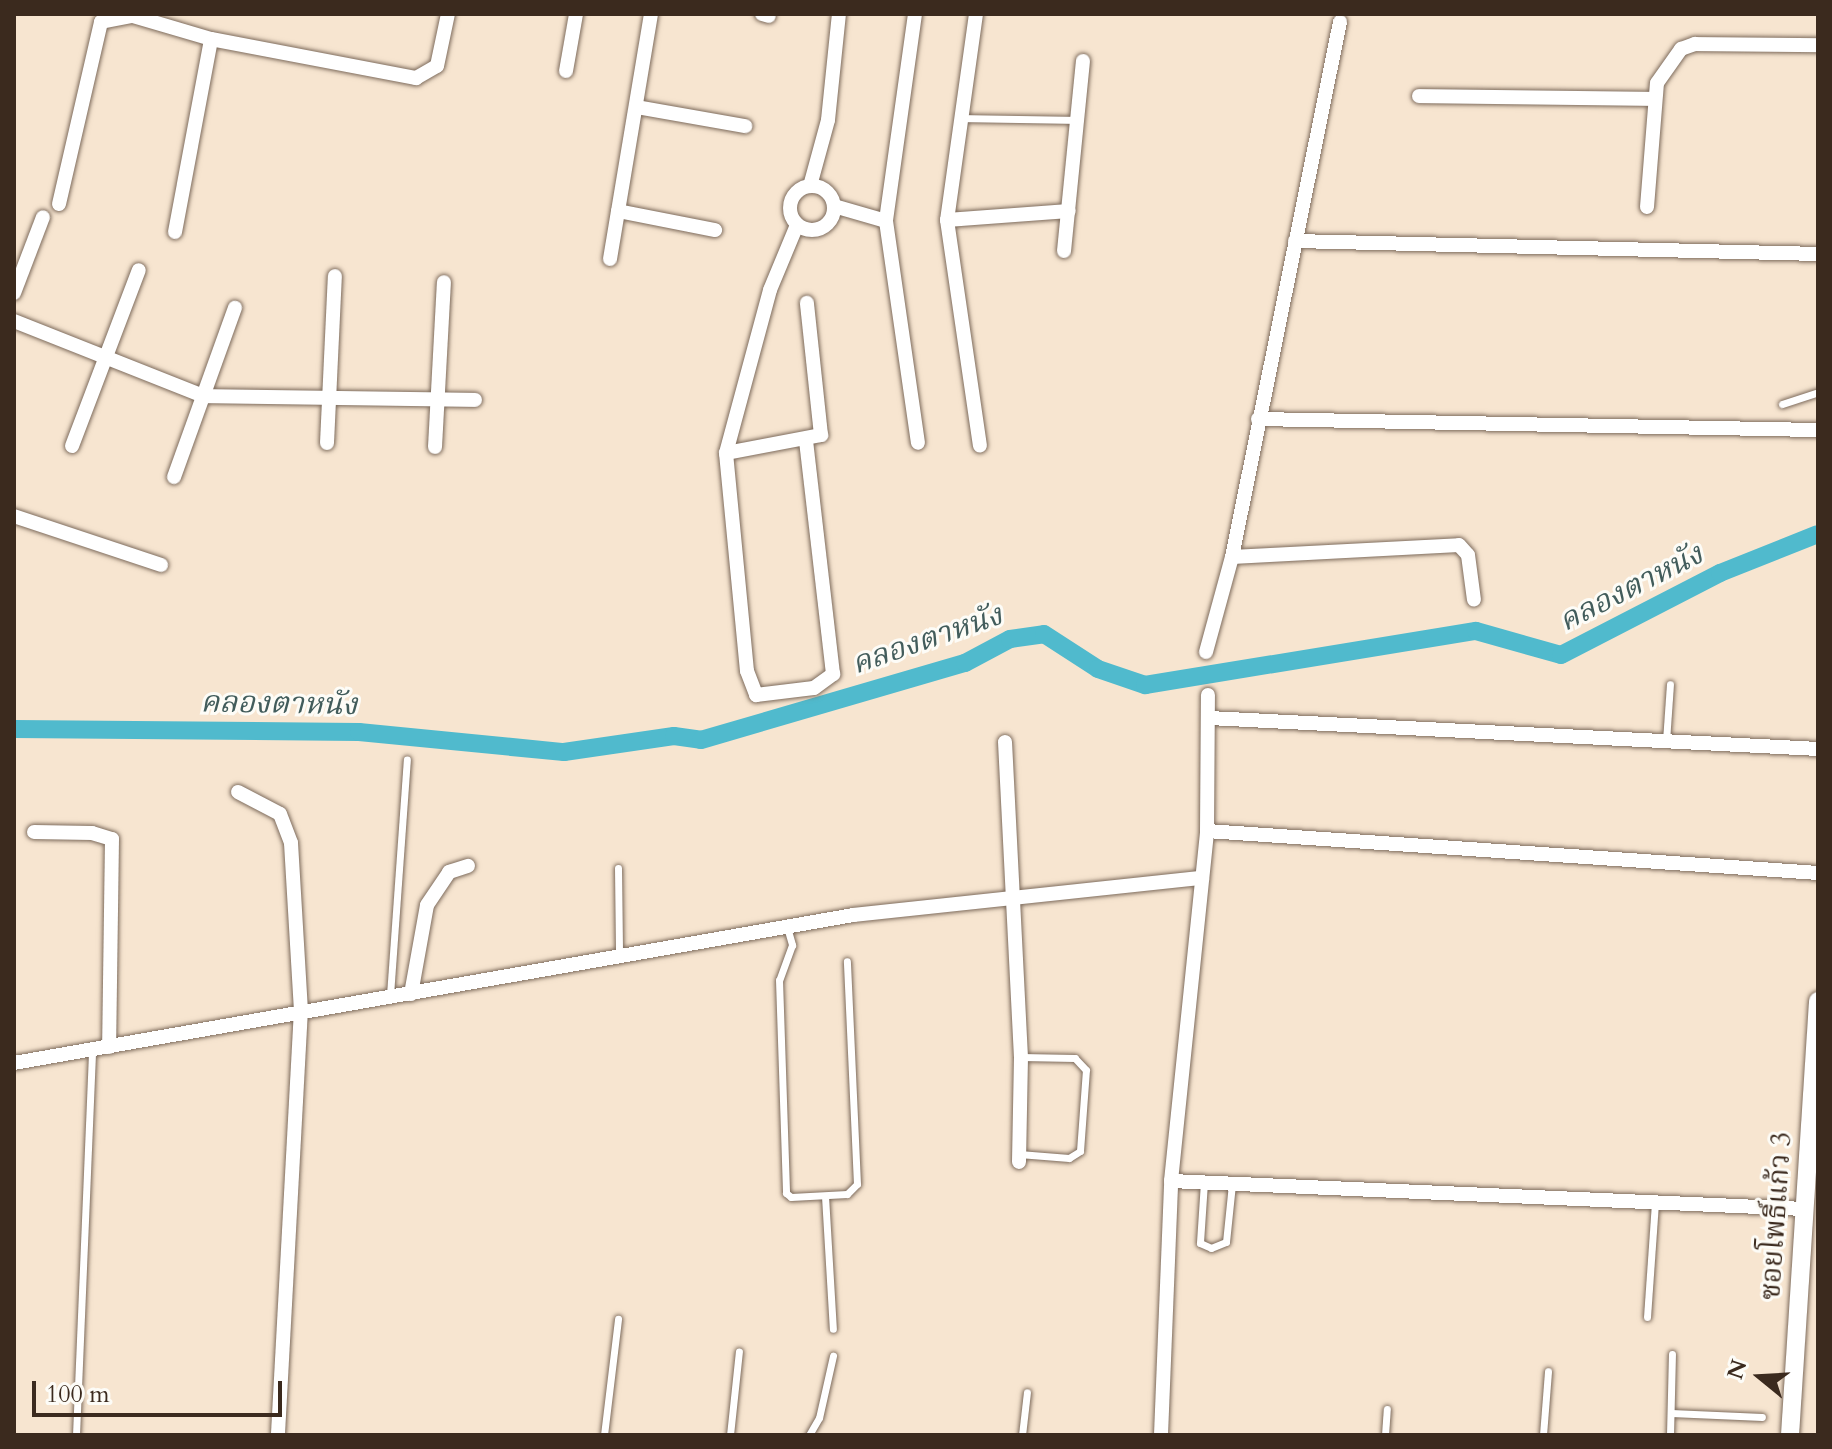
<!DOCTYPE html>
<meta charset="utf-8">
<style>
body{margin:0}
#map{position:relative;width:1832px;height:1449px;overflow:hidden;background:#f7e5d0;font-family:Cardo,"Noto Serif Thai",serif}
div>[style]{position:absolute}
.canal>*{height:18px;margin:-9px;padding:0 9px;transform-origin:9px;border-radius:9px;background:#50bacd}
.roads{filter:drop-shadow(0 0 2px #7d6b5c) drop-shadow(0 0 2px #7d6b5c)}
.service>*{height:7px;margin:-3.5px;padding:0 3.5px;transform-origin:3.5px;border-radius:3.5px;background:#fff}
.minor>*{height:14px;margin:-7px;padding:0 7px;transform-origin:7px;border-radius:7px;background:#fff}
.minor>.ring{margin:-7px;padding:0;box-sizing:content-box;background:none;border:14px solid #fff;border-radius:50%}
.tertiary>*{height:18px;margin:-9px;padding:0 9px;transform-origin:9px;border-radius:9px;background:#fff}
span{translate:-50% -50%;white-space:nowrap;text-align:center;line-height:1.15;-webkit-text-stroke:6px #fdfcf7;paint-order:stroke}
.street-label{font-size:28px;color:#3b2a1e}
.water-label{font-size:30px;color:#425c5b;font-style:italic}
.frame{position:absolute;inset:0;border:16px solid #3b2a1e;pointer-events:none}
.north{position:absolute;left:1720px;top:1337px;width:80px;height:80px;-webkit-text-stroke:6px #fdfcf7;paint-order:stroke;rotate:288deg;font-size:22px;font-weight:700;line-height:32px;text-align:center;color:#3b2a1e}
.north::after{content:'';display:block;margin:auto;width:28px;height:36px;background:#3b2a1e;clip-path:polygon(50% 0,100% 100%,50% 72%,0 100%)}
.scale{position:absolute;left:32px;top:1381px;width:250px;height:36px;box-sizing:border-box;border:4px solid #3b2a1e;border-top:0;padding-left:10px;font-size:24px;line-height:28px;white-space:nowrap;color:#3b2a1e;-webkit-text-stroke:6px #fdfcf7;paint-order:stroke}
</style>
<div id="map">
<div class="canal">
<div style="left:14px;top:729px;width:345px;rotate:0.5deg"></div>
<div style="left:359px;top:732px;width:206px;rotate:5.6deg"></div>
<div style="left:564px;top:752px;width:111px;rotate:-8.3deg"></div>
<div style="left:674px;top:736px;width:27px;rotate:8deg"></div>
<div style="left:701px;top:740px;width:275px;rotate:-16.3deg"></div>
<div style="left:965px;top:663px;width:51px;rotate:-28.1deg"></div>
<div style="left:1010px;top:639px;width:34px;rotate:-8deg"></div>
<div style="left:1044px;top:634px;width:64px;rotate:32.9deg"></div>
<div style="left:1098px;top:669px;width:50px;rotate:18.8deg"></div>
<div style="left:1145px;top:685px;width:335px;rotate:-9.3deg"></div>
<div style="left:1476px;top:631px;width:88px;rotate:15.8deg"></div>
<div style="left:1561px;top:655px;width:179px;rotate:-27.3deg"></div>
<div style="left:1720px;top:573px;width:105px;rotate:-21.7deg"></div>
</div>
<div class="roads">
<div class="service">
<div style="left:960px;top:118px;width:117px;rotate:1deg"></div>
<div style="left:1782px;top:404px;width:38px;rotate:-18deg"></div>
<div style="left:1666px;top:741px;width:57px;rotate:-86deg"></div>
<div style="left:618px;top:868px;width:87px;rotate:89.3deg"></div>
<div style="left:787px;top:927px;width:19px;rotate:74deg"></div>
<div style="left:792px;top:945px;width:37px;rotate:110deg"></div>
<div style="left:779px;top:980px;width:213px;rotate:88.1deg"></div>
<div style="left:786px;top:1193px;width:6px;rotate:39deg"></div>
<div style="left:791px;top:1197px;width:56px;rotate:-3.1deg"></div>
<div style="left:847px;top:1194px;width:14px;rotate:-45deg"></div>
<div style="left:857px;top:1184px;width:223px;rotate:-92.6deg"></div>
<div style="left:390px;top:995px;width:236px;rotate:-85.9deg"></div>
<div style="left:1019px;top:1154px;width:50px;rotate:4.6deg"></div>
<div style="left:1069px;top:1158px;width:13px;rotate:-32deg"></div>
<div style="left:1080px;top:1151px;width:81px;rotate:-85.8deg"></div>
<div style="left:1086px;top:1070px;width:16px;rotate:-133deg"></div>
<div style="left:1075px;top:1058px;width:54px;rotate:-178.9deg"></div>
<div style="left:1204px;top:1182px;width:61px;rotate:93.8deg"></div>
<div style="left:1200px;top:1243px;width:12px;rotate:24deg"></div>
<div style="left:1211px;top:1248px;width:16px;rotate:-22deg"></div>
<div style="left:1226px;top:1242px;width:58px;rotate:-84.1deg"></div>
<div style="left:825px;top:1196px;width:133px;rotate:86.6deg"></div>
<div style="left:1647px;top:1317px;width:113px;rotate:-86deg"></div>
<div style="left:1671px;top:1413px;width:91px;rotate:2.5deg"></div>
<div style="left:76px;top:1435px;width:385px;rotate:-87.6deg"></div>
<div style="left:604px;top:1435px;width:117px;rotate:-83.1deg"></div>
<div style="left:730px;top:1435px;width:84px;rotate:-83.9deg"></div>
<div style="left:809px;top:1435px;width:20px;rotate:-60deg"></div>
<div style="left:819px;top:1418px;width:64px;rotate:-77.3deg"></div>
<div style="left:1022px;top:1435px;width:43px;rotate:-83.4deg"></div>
<div style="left:1385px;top:1435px;width:26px;rotate:-86deg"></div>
<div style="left:1543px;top:1435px;width:64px;rotate:-85.5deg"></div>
<div style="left:1670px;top:1435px;width:81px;rotate:-88.6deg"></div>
</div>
<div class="minor">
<div style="left:762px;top:14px;width:7px;rotate:16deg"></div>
<div style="left:915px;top:14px;width:209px;rotate:98deg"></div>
<div style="left:886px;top:221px;width:224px;rotate:81.8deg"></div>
<div style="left:976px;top:14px;width:208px;rotate:98deg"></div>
<div style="left:947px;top:220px;width:228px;rotate:81.7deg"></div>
<div style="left:566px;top:71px;width:58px;rotate:-80deg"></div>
<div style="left:1419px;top:96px;width:235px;rotate:0.7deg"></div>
<div style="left:637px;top:107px;width:110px;rotate:10deg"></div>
<div class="ring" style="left:790px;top:186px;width:30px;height:30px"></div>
<div style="left:810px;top:186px;width:68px;rotate:-74.7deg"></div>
<div style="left:828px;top:120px;width:107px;rotate:-84.1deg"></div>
<div style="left:59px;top:204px;width:187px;rotate:-77deg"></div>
<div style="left:101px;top:22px;width:33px;rotate:-11deg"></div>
<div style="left:133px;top:16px;width:81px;rotate:16.4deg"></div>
<div style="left:211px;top:39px;width:209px;rotate:10.8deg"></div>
<div style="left:416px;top:78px;width:24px;rotate:-30deg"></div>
<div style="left:437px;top:66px;width:53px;rotate:-78.1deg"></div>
<div style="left:834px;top:206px;width:54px;rotate:16.1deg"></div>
<div style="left:1647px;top:207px;width:124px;rotate:-85.4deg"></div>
<div style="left:1657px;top:83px;width:42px;rotate:-54.8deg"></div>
<div style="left:1681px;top:49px;width:15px;rotate:-20deg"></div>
<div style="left:1695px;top:44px;width:123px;rotate:0.5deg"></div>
<div style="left:618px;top:211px;width:99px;rotate:11.1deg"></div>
<div style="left:947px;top:220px;width:122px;rotate:-4.2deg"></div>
<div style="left:797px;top:225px;width:70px;rotate:112.6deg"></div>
<div style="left:770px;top:290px;width:169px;rotate:105.1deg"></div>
<div style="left:726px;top:453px;width:219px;rotate:84.5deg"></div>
<div style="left:747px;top:671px;width:26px;rotate:69deg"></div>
<div style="left:756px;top:695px;width:58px;rotate:-6.9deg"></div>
<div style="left:814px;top:688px;width:24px;rotate:-36deg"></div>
<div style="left:833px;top:674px;width:236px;rotate:-96.6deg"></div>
<div style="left:175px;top:232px;width:196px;rotate:-79.4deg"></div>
<div style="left:1295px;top:241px;width:523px;rotate:1.42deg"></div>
<div style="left:1064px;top:251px;width:191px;rotate:-84.3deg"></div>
<div style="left:610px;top:259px;width:248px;rotate:-80.5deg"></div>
<div style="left:14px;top:293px;width:81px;rotate:-69.1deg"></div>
<div style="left:14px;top:321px;width:203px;rotate:21.6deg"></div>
<div style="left:203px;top:396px;width:272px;rotate:0.8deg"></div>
<div style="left:1258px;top:419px;width:560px;rotate:1.13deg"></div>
<div style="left:327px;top:443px;width:167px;rotate:-87.3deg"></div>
<div style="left:72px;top:446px;width:188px;rotate:-69.2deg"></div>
<div style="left:435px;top:447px;width:165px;rotate:-86.9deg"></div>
<div style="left:726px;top:453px;width:97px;rotate:-10.7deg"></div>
<div style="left:821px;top:435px;width:133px;rotate:-96.1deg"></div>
<div style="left:174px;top:477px;width:180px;rotate:-70.2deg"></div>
<div style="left:14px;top:516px;width:155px;rotate:18.4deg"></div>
<div style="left:1232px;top:557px;width:227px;rotate:-3deg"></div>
<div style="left:1459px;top:545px;width:13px;rotate:48deg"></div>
<div style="left:1468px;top:555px;width:45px;rotate:82.4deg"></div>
<div style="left:1206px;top:652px;width:98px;rotate:-74.7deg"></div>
<div style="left:1232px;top:557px;width:546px;rotate:-78.59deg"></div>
<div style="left:1209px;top:718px;width:610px;rotate:2.91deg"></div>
<div style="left:1005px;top:742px;width:315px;rotate:87.1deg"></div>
<div style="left:1021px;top:1057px;width:105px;rotate:91.1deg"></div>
<div style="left:238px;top:792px;width:47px;rotate:27.6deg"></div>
<div style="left:280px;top:814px;width:31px;rotate:69deg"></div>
<div style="left:291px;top:843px;width:166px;rotate:86.6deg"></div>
<div style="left:301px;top:1009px;width:427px;rotate:93.1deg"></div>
<div style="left:1207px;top:831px;width:612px;rotate:3.93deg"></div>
<div style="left:34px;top:832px;width:58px;rotate:1deg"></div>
<div style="left:92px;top:833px;width:21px;rotate:17deg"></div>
<div style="left:112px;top:839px;width:208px;rotate:90.8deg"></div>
<div style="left:411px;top:994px;width:90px;rotate:-79.8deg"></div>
<div style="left:427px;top:905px;width:40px;rotate:-56deg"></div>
<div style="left:449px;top:872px;width:20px;rotate:-18deg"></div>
<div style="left:14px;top:1063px;width:852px;rotate:-10deg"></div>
<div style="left:853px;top:915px;width:351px;rotate:-6.1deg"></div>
<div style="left:1171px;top:1181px;width:634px;rotate:2.53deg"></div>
<div style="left:1161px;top:1435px;width:254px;rotate:-87.7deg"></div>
<div style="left:1171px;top:1181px;width:352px;rotate:-84.1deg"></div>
<div style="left:1207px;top:831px;width:136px;rotate:-89.6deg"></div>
</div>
<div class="tertiary">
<div style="left:1790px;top:1435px;width:435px;rotate:-86.3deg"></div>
</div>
</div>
<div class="street-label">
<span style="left:1776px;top:1216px;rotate:-86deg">ซอยโพธิ์แก้ว 3</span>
</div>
<div class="water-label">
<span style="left:1631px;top:588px;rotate:-27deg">คลองตาหนัง</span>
<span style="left:927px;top:640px;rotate:-19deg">คลองตาหนัง</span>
<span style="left:279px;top:704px;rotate:1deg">คลองตาหนัง</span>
</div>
<div class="frame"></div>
<div class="north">N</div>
<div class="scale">100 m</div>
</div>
